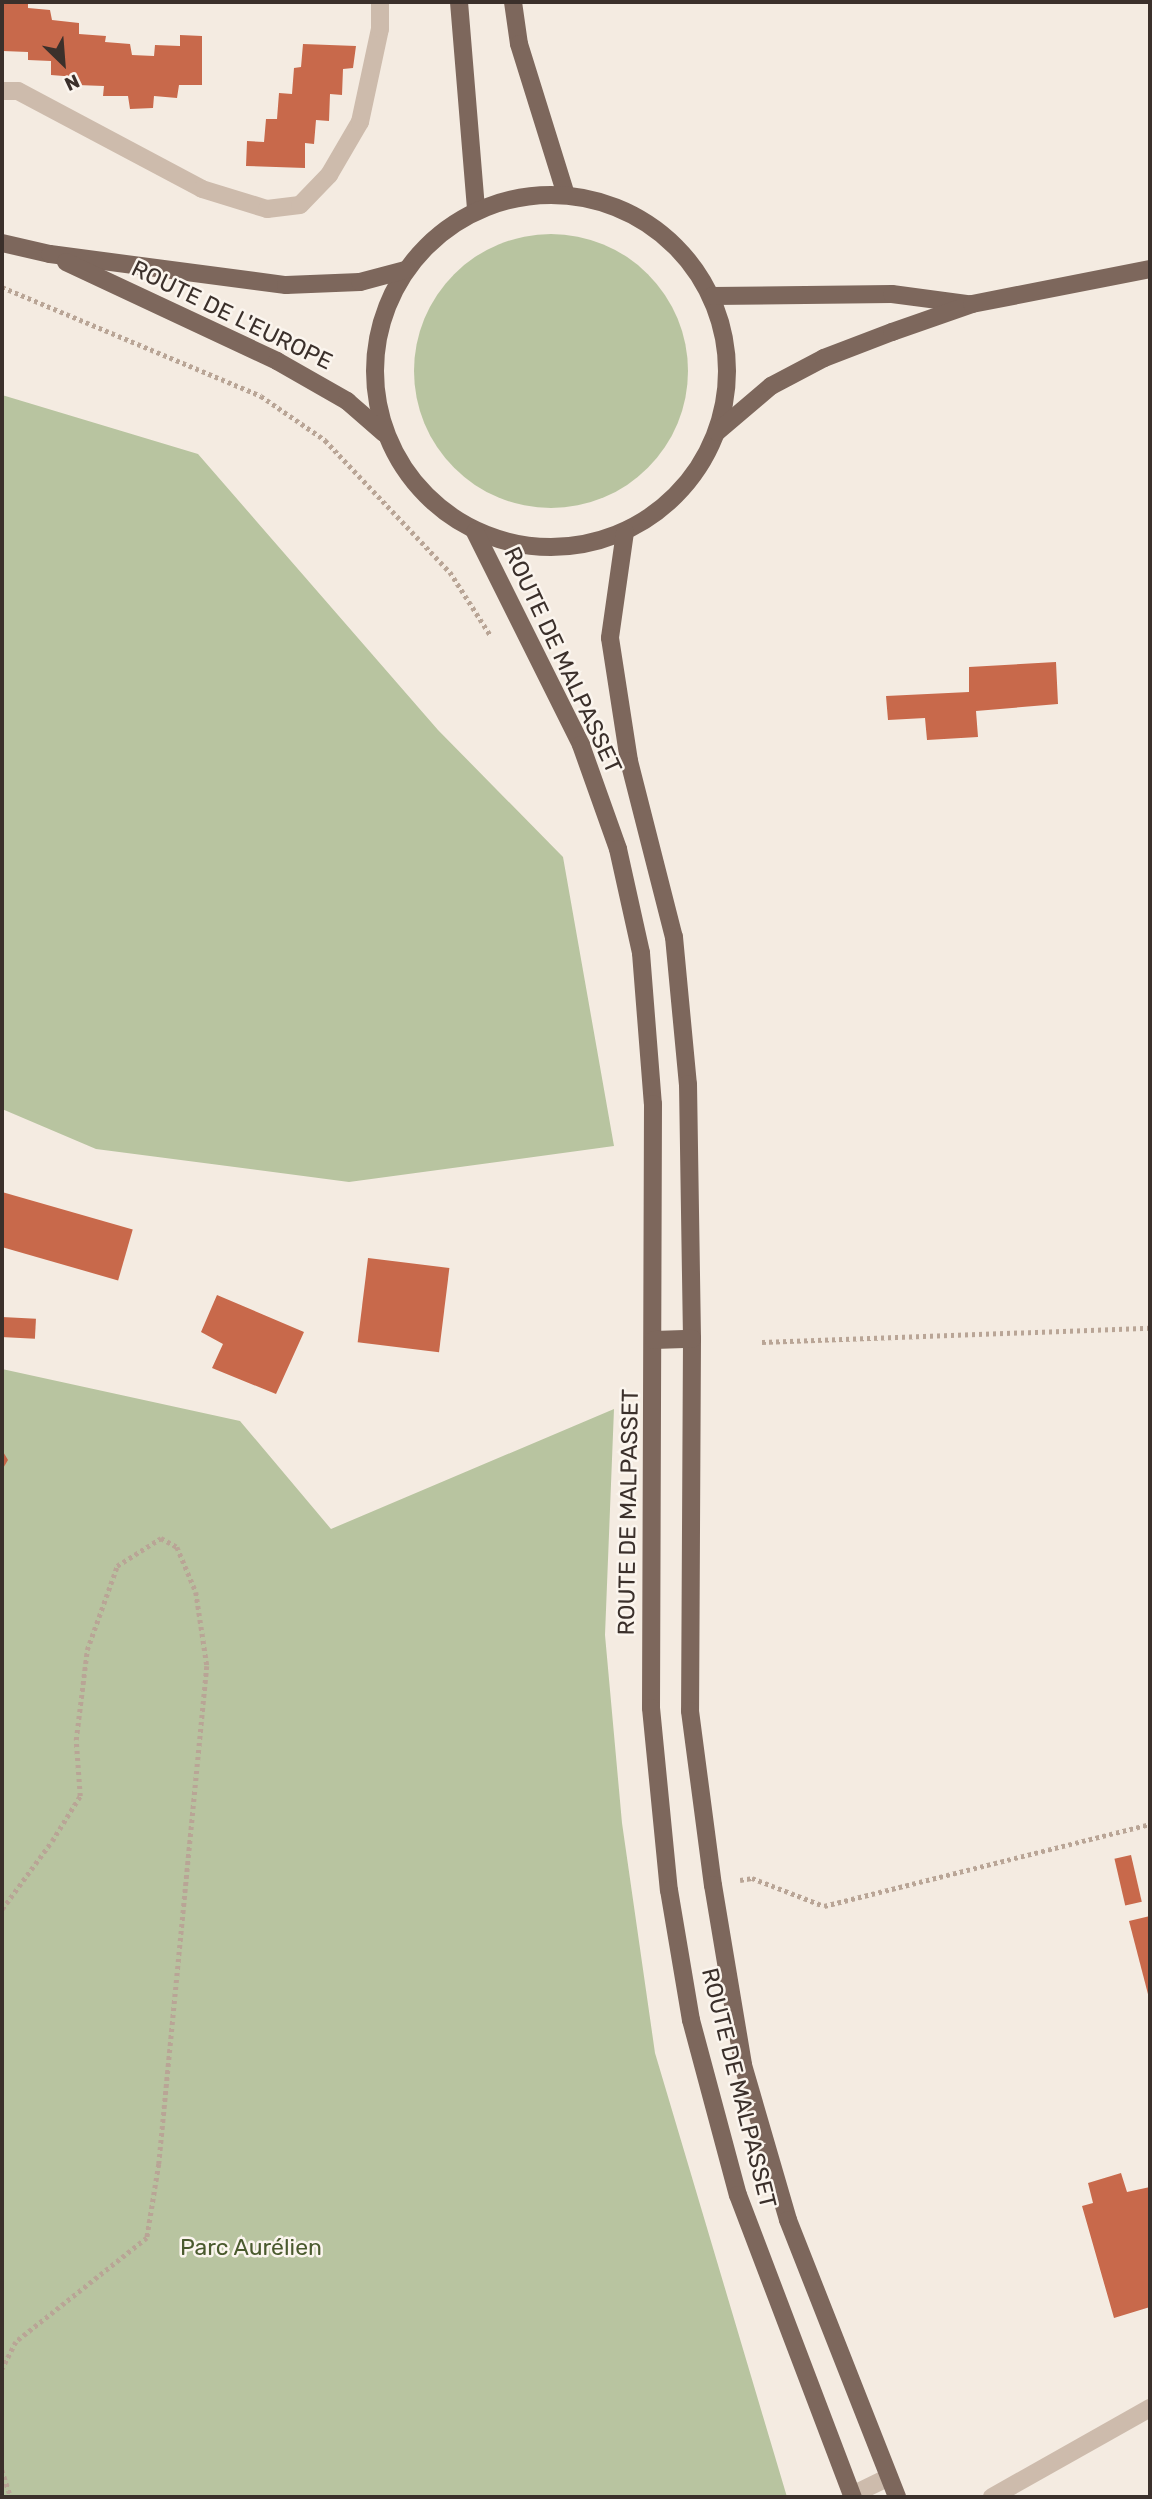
<!DOCTYPE html>
<meta charset="utf-8">
<style>
body{margin:0}
#map{position:relative;width:1152px;height:2499px;overflow:hidden;background:#f4ebe1;font-family:Rubik,sans-serif}
div>[style]{position:absolute}
.green>*{inset:0;background:#b8c4a0}
.round{border-radius:50%}
.building>*{inset:0;background:#c8694b;transform-origin:0 0}
.path>*{height:4.5px;margin-top:-2.25px;transform-origin:0;background:repeating-linear-gradient(90deg,#b9a596 0 3.5px,transparent 0 7px)}
.minor>*{height:18px;margin:-9px;padding:0 9px;transform-origin:9px;border-radius:9px;background:#cdbbac}
.major>*{height:18px;margin:-9px;padding:0 9px;transform-origin:9px;border-radius:9px;background:#7d675c}
.major>.ring{margin:-9px;padding:0;box-sizing:content-box;background:none;border:18px solid #7d675c;border-radius:50%}
span{translate:-50% -50%;white-space:nowrap;text-align:center;line-height:1.15;-webkit-text-stroke:5px #fbf5ee;paint-order:stroke}
.street-label{font-size:23px;color:#3b302b}
.park-label{font-size:23px;color:#4a5a2e}
.frame{position:absolute;inset:0;border:4px solid #3b302b;pointer-events:none}
.north{position:absolute;left:28px;top:28px;width:70px;height:70px;-webkit-text-stroke:5px #fbf5ee;paint-order:stroke;rotate:155deg;font-size:19px;font-weight:700;line-height:28px;text-align:center;color:#3b302b}
.north::after{content:'';display:block;margin:auto;width:24px;height:32px;background:#3b302b;clip-path:polygon(50% 0,100% 100%,50% 72%,0 100%)}
</style>
<div id="map">
<div class="green">
<div class="round" style="left:414px;top:234px;width:274px;height:274px"></div>
<div style="clip-path:polygon(2px 395px,198px 454px,438px 730px,563px 857px,614px 1146px,349px 1182px,96px 1149px,2px 1109px)"></div>
<div style="clip-path:polygon(2px 1369px,240px 1421px,331px 1529px,614px 1409px,605px 1635px,622px 1823px,655px 2053px,787px 2497px,2px 2497px)"></div>
</div>
<div class="building">
<div style="clip-path:polygon(2px 2px,28px 2px,28px 8px,50px 10px,52px 20px,79px 23px,79px 34px,106px 36px,105px 42px,130px 44px,132px 55px,154px 56px,155px 45px,180px 46px,180px 35px,202px 36px,202px 85px,179px 85px,177px 98px,154px 96px,153px 108px,130px 109px,128px 96px,103px 96px,104px 86px,77px 85px,76px 77px,51px 75px,51px 61px,28px 60px,28px 52px,3px 51px)"></div>
<div style="clip-path:polygon(303px 44px,356px 46px,353px 68px,343px 69px,342px 95px,330px 94px,329px 121px,316px 120px,314px 144px,305px 143px,305px 168px,246px 166px,247px 141px,264px 142px,266px 119px,277px 119px,279px 93px,292px 94px,294px 68px,301px 67px)"></div>
<div style="clip-path:polygon(1056px 662px,1058px 704px,976px 711px,978px 737px,927px 740px,925px 718px,888px 720px,886px 696px,969px 692px,969px 667px)"></div>
<div style="left:2px;top:1192px;width:136px;height:53px;rotate:16deg"></div>
<div style="left:368px;top:1258px;width:82px;height:85px;rotate:7deg"></div>
<div style="clip-path:polygon(217px 1295px,304px 1332px,276px 1394px,212px 1368px,223px 1344px,201px 1332px)"></div>
<div style="left:2px;top:1317px;width:34px;height:20px;rotate:3deg"></div>
<div style="clip-path:polygon(2px 1450px,8px 1460px,2px 1470px)"></div>
<div style="left:1131px;top:1855px;width:48px;height:17px;rotate:77deg"></div>
<div style="clip-path:polygon(1150px 1916px,1150px 1998px,1149px 1998px,1129px 1921px)"></div>
<div style="clip-path:polygon(1121px 2173px,1127px 2192px,1150px 2187px,1150px 2307px,1114px 2318px,1082px 2206px,1093px 2203px,1088px 2183px)"></div>
</div>
<div class="path">
<div style="left:2px;top:287px;width:281px;rotate:22.8deg"></div>
<div style="left:261px;top:396px;width:78px;rotate:34.5deg"></div>
<div style="left:325px;top:440px;width:182px;rotate:46.6deg"></div>
<div style="left:450px;top:572px;width:76px;rotate:57.4deg"></div>
<div style="left:762px;top:1342px;width:388px;rotate:-2.1deg"></div>
<div style="left:740px;top:1880px;width:12px;rotate:-9deg"></div>
<div style="left:752px;top:1878px;width:77px;rotate:21.3deg"></div>
<div style="left:824px;top:1906px;width:336px;rotate:-14.1deg"></div>
<div style="left:2px;top:1909px;width:84px;rotate:-53.7deg"></div>
<div style="left:52px;top:1841px;width:53px;rotate:-58.1deg"></div>
<div style="left:80px;top:1796px;width:56px;rotate:-94.1deg"></div>
<div style="left:76px;top:1740px;width:91px;rotate:-83deg"></div>
<div style="left:87px;top:1650px;width:89px;rotate:-70.3deg"></div>
<div style="left:117px;top:1566px;width:52px;rotate:-32.5deg"></div>
<div style="left:161px;top:1538px;width:18px;rotate:29deg"></div>
<div style="left:177px;top:1547px;width:49px;rotate:67.1deg"></div>
<div style="left:196px;top:1592px;width:75px;rotate:81.5deg"></div>
<div style="left:207px;top:1666px;width:500px;rotate:95.51deg"></div>
<div style="left:159px;top:2164px;width:75px;rotate:99.2deg"></div>
<div style="left:147px;top:2238px;width:167px;rotate:141.6deg"></div>
<div style="left:16px;top:2342px;width:30px;rotate:117deg"></div>
<div style="left:2px;top:2470px;width:28px;rotate:72deg"></div>
</div>
<div class="minor">
<div style="left:2px;top:91px;width:16px"></div>
<div style="left:18px;top:91px;width:208px;rotate:28deg"></div>
<div style="left:202px;top:189px;width:68px;rotate:17.1deg"></div>
<div style="left:267px;top:209px;width:33px;rotate:-7deg"></div>
<div style="left:300px;top:205px;width:42px;rotate:-46deg"></div>
<div style="left:329px;top:175px;width:61px;rotate:-59.7deg"></div>
<div style="left:360px;top:122px;width:95px;rotate:-77.9deg"></div>
<div style="left:380px;top:29px;width:27px;rotate:-90deg"></div>
<div style="left:852px;top:2495px;width:41px;rotate:-25.9deg"></div>
<div style="left:992px;top:2497px;width:181px;rotate:-29.4deg"></div>
</div>
<div class="major">
<div style="left:459px;top:2px;width:210px;rotate:85.3deg"></div>
<div style="left:513px;top:2px;width:42px;rotate:81.9deg"></div>
<div style="left:519px;top:44px;width:158px;rotate:72.7deg"></div>
<div class="ring" style="left:375px;top:195px;width:334px;height:334px"></div>
<div style="left:2px;top:243px;width:49px;rotate:12.9deg"></div>
<div style="left:50px;top:254px;width:238px;rotate:7.5deg"></div>
<div style="left:286px;top:285px;width:74px;rotate:-2.3deg"></div>
<div style="left:360px;top:282px;width:47px;rotate:-14.9deg"></div>
<div style="left:66px;top:262px;width:233px;rotate:25.1deg"></div>
<div style="left:277px;top:361px;width:81px;rotate:29.7deg"></div>
<div style="left:347px;top:401px;width:49px;rotate:40.9deg"></div>
<div style="left:712px;top:296px;width:180px;rotate:-0.6deg"></div>
<div style="left:892px;top:294px;width:77px;rotate:7.5deg"></div>
<div style="left:717px;top:432px;width:71px;rotate:-40.4deg"></div>
<div style="left:771px;top:386px;width:60px;rotate:-27.8deg"></div>
<div style="left:824px;top:358px;width:73px;rotate:-20.9deg"></div>
<div style="left:892px;top:332px;width:85px;rotate:-19.3deg"></div>
<div style="left:972px;top:304px;width:181px;rotate:-11.1deg"></div>
<div style="left:475px;top:532px;width:238px;rotate:63.5deg"></div>
<div style="left:581px;top:745px;width:110px;rotate:70.4deg"></div>
<div style="left:618px;top:849px;width:107px;rotate:77.5deg"></div>
<div style="left:641px;top:953px;width:151px;rotate:85.5deg"></div>
<div style="left:653px;top:1104px;width:604px;rotate:90.19deg"></div>
<div style="left:651px;top:1708px;width:183px;rotate:84.4deg"></div>
<div style="left:669px;top:1890px;width:132px;rotate:80.4deg"></div>
<div style="left:691px;top:2020px;width:181px;rotate:75deg"></div>
<div style="left:738px;top:2195px;width:323px;rotate:69.2deg"></div>
<div style="left:625px;top:532px;width:107px;rotate:98.1deg"></div>
<div style="left:610px;top:638px;width:124px;rotate:81.2deg"></div>
<div style="left:629px;top:761px;width:182px;rotate:75.7deg"></div>
<div style="left:674px;top:937px;width:148px;rotate:84.6deg"></div>
<div style="left:688px;top:1084px;width:255px;rotate:89.1deg"></div>
<div style="left:692px;top:1339px;width:372px;rotate:90.3deg"></div>
<div style="left:690px;top:1711px;width:176px;rotate:82.5deg"></div>
<div style="left:713px;top:1885px;width:182px;rotate:80.5deg"></div>
<div style="left:743px;top:2065px;width:161px;rotate:73.8deg"></div>
<div style="left:788px;top:2220px;width:298px;rotate:68.5deg"></div>
<div style="left:654px;top:1340px;width:38px;rotate:-2deg"></div>
</div>
<div class="street-label">
<span style="left:232px;top:315px;rotate:26deg">ROUTE DE L'EUROPE</span>
<span style="left:563px;top:660px;rotate:65deg">ROUTE DE MALPASSET</span>
<span style="left:628px;top:1512px;rotate:-89deg">ROUTE DE MALPASSET</span>
<span style="left:739px;top:2088px;rotate:76deg">ROUTE DE MALPASSET</span>
</div>
<div class="park-label">
<span style="left:251px;top:2247px">Parc Aurélien</span>
</div>
<div class="frame"></div>
<div class="north">N</div>
</div>
